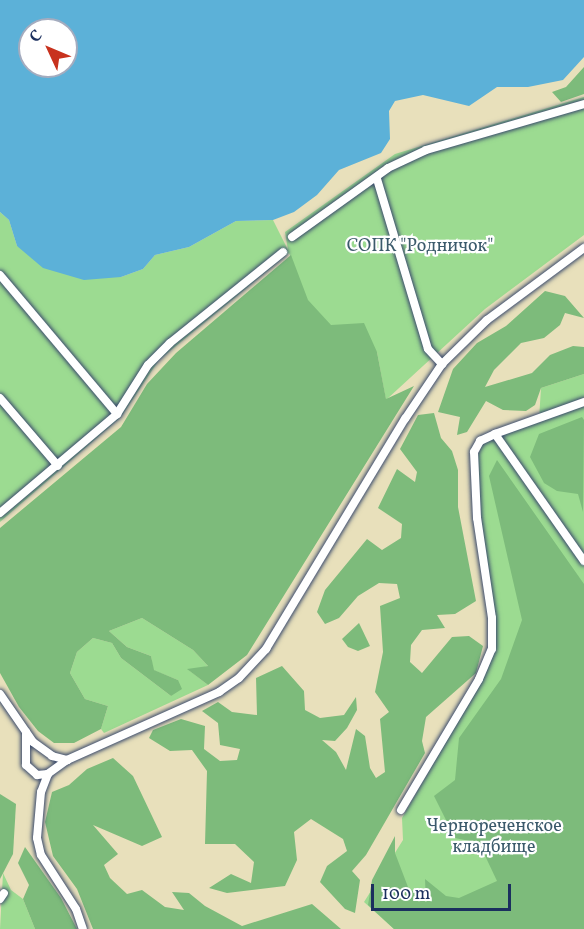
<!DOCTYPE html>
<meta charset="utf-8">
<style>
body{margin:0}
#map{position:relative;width:584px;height:929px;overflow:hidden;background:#e8e0bb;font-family:Vollkorn,serif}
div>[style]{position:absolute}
.green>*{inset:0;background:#9cdb91}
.forest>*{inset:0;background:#7dbb7b}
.water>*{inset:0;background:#5cb1d8}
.roads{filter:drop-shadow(0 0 2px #3a4a6c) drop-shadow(0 0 2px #3a4a6c)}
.street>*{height:8px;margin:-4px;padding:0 4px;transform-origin:4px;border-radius:4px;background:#fff}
span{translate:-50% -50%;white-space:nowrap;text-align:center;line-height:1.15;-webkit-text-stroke:4.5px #fff;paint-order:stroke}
.park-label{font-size:18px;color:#3b5a6b}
.north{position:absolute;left:18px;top:18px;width:60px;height:60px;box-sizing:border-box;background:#fff;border:2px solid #a4acbf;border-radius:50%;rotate:314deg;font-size:16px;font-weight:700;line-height:24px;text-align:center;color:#1b2f5e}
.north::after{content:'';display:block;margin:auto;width:21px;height:27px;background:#c8321e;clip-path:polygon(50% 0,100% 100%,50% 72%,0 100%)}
.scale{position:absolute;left:371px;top:884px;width:140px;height:27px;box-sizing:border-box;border:3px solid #1b2f5e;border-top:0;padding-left:8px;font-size:18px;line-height:21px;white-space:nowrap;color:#1b2f5e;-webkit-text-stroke:4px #fff;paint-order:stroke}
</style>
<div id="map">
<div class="green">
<div style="clip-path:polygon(584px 97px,584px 235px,485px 309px,386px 400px,377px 352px,321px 337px,289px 253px,159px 360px,121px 417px,0 522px,0 212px,9px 220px,17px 246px,121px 277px,143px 269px,155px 255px,189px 247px,236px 221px,273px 220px,288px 250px,285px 232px,395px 154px)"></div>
<div style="clip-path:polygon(584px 374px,584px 929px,394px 929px,364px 902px,403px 840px,402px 818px,482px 679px,494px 651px,476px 460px,483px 443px,539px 419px,541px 388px)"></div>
<div style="clip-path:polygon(142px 618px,193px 650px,208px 666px,190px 671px,208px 685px,104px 733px,101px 729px,108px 706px,85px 699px,70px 673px,77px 652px,93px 638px,112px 643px,121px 658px,171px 696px,178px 680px,153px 670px,151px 656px,127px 647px,109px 631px)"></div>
<div style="clip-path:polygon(3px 873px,11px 890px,23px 899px,35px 929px,0 929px)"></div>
</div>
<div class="forest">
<div style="clip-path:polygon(584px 67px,584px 94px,561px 102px,552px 92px,566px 87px)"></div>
<div style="clip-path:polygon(291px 255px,308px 300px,331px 325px,364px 323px,377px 352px,386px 399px,414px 386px,247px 655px,208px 685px,187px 669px,208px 666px,193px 650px,142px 618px,109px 631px,127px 647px,151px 656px,154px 670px,178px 680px,182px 689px,171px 696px,121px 658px,112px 643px,93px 638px,77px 652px,70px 673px,85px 699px,108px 706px,101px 729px,74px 743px,54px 743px,38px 731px,19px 707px,0 673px,0 528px,121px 427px,147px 384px,176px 353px)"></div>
<div style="clip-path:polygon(545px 291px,565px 296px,584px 318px,565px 313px,560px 325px,544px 338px,521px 343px,494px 370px,485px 387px,532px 373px,550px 355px,573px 346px,584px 347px,584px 374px,541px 388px,535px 405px,526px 411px,503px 410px,486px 401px,467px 432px,457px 435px,460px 417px,438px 412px,453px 369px,477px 343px,506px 326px)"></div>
<div style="clip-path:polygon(434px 413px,441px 438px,452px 451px,458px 470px,458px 507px,476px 601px,455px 614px,437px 615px,445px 628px,422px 630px,411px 645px,410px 662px,422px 673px,452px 637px,469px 636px,483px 646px,476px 673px,426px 717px,422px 741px,425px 753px,366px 855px,352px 871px,360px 880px,355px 913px,345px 909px,320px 882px,327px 866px,347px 851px,343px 839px,311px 819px,294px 832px,297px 860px,285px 886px,227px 893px,209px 888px,231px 874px,251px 883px,254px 862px,235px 844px,205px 844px,207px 771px,192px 750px,170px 751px,149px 738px,153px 730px,181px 719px,205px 726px,204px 749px,220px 761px,237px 760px,240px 749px,220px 745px,218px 723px,202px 711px,218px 702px,232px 712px,257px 715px,256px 678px,282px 666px,304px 691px,305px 710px,320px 718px,344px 715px,356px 697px,357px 710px,347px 728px,335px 741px,322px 740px,336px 752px,346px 770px,356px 729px,365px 736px,370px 768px,376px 778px,385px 772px,380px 719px,389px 712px,375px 692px,383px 652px,380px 606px,400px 598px,397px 584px,379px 583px,358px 596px,339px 618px,325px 624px,317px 612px,325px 590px,367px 539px,382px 550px,401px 538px,402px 524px,378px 508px,397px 469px,415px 482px,417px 472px,400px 449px,418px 415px)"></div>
<div style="clip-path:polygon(582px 417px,584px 420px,583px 512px,578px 494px,557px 491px,544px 483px,530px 457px,539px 434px)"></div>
<div style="clip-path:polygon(497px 460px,584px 584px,584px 929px,394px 929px,368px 905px,372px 880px,395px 836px,395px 853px,408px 887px,426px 902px,425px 879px,446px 896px,459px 898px,497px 881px,479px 843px,455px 838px,434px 796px,455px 780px,459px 738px,501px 679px,522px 620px,489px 476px)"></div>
<div style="clip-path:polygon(359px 623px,370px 646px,358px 651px,348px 647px,342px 639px)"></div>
<div style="clip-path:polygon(113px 758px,133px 776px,162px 837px,142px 846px,93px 825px,118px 854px,104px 865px,110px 878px,127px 894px,142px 890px,165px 907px,184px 910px,172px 892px,189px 893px,205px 906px,242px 926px,312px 904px,341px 929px,93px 929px,77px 889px,53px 856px,45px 822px,52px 792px,69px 785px,87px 769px)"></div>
<div style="clip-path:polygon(0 794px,16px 804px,13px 854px,0 879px)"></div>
<div style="clip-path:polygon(25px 847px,61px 898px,77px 929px,35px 929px,23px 899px,29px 885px,18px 863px)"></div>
</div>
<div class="water">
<div style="clip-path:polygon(evenodd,0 0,584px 0,584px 57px,563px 80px,528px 87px,497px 87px,469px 106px,423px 95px,395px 101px,389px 111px,390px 139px,381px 153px,339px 170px,317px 195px,294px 212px,273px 220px,236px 221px,189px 247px,155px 255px,143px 269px,121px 277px,84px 280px,43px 268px,17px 246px,9px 220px,0 212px,0 0,30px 30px,66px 30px,66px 66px,30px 66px,30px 30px)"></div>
</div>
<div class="roads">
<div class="street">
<div style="left:377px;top:179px;width:177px;rotate:73.3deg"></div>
<div style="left:428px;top:349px;width:21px;rotate:47deg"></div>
<div style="left:292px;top:237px;width:118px;rotate:-35.7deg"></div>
<div style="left:388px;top:168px;width:42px;rotate:-25.3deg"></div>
<div style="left:426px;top:150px;width:165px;rotate:-16.2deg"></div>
<div style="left:0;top:275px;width:182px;rotate:49.9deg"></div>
<div style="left:0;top:398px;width:89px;rotate:49.5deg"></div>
<div style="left:495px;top:434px;width:155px;rotate:55deg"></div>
<div style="left:0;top:513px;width:153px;rotate:-40.2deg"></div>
<div style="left:117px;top:414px;width:58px;rotate:-57.7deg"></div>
<div style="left:148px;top:365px;width:31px;rotate:-45deg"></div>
<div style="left:170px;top:343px;width:145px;rotate:-38.8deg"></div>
<div style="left:0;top:694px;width:58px;rotate:55.5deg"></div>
<div style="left:33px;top:742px;width:24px;rotate:36deg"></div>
<div style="left:52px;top:756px;width:16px;rotate:15deg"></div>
<div style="left:67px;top:760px;width:167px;rotate:-24.1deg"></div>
<div style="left:219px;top:692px;width:24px;rotate:-35deg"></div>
<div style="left:239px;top:678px;width:40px;rotate:-47deg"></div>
<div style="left:266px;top:649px;width:269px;rotate:-58.9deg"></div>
<div style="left:405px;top:419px;width:66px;rotate:-56.1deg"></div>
<div style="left:442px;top:364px;width:63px;rotate:-44.4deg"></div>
<div style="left:487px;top:320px;width:121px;rotate:-36.6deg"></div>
<div style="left:26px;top:732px;width:33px;rotate:90deg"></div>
<div style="left:26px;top:765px;width:15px;rotate:42deg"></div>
<div style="left:37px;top:775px;width:11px;rotate:-5deg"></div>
<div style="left:67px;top:760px;width:24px;rotate:144deg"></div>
<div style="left:48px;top:774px;width:19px;rotate:111deg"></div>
<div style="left:41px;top:792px;width:46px;rotate:95deg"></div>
<div style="left:37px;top:838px;width:17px;rotate:77deg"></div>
<div style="left:41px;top:855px;width:64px;rotate:57.1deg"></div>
<div style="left:76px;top:909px;width:21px;rotate:71deg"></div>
<div style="left:401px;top:810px;width:152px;rotate:-59.2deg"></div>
<div style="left:479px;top:679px;width:33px;rotate:-67deg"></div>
<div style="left:492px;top:649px;width:31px;rotate:-90deg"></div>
<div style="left:492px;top:618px;width:101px;rotate:-98.5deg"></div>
<div style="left:477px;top:518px;width:66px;rotate:-92.6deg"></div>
<div style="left:474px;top:452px;width:13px;rotate:-61deg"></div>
<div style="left:480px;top:441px;width:17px;rotate:-25deg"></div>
<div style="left:495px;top:434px;width:95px;rotate:-19.8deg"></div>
<div style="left:0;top:899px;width:7px;rotate:-56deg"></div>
</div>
</div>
<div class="park-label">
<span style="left:420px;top:247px">СОПК "Родничок"</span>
<span style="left:494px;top:838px">Чернореченское<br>кладбище</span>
</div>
<div class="north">С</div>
<div class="scale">100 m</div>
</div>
